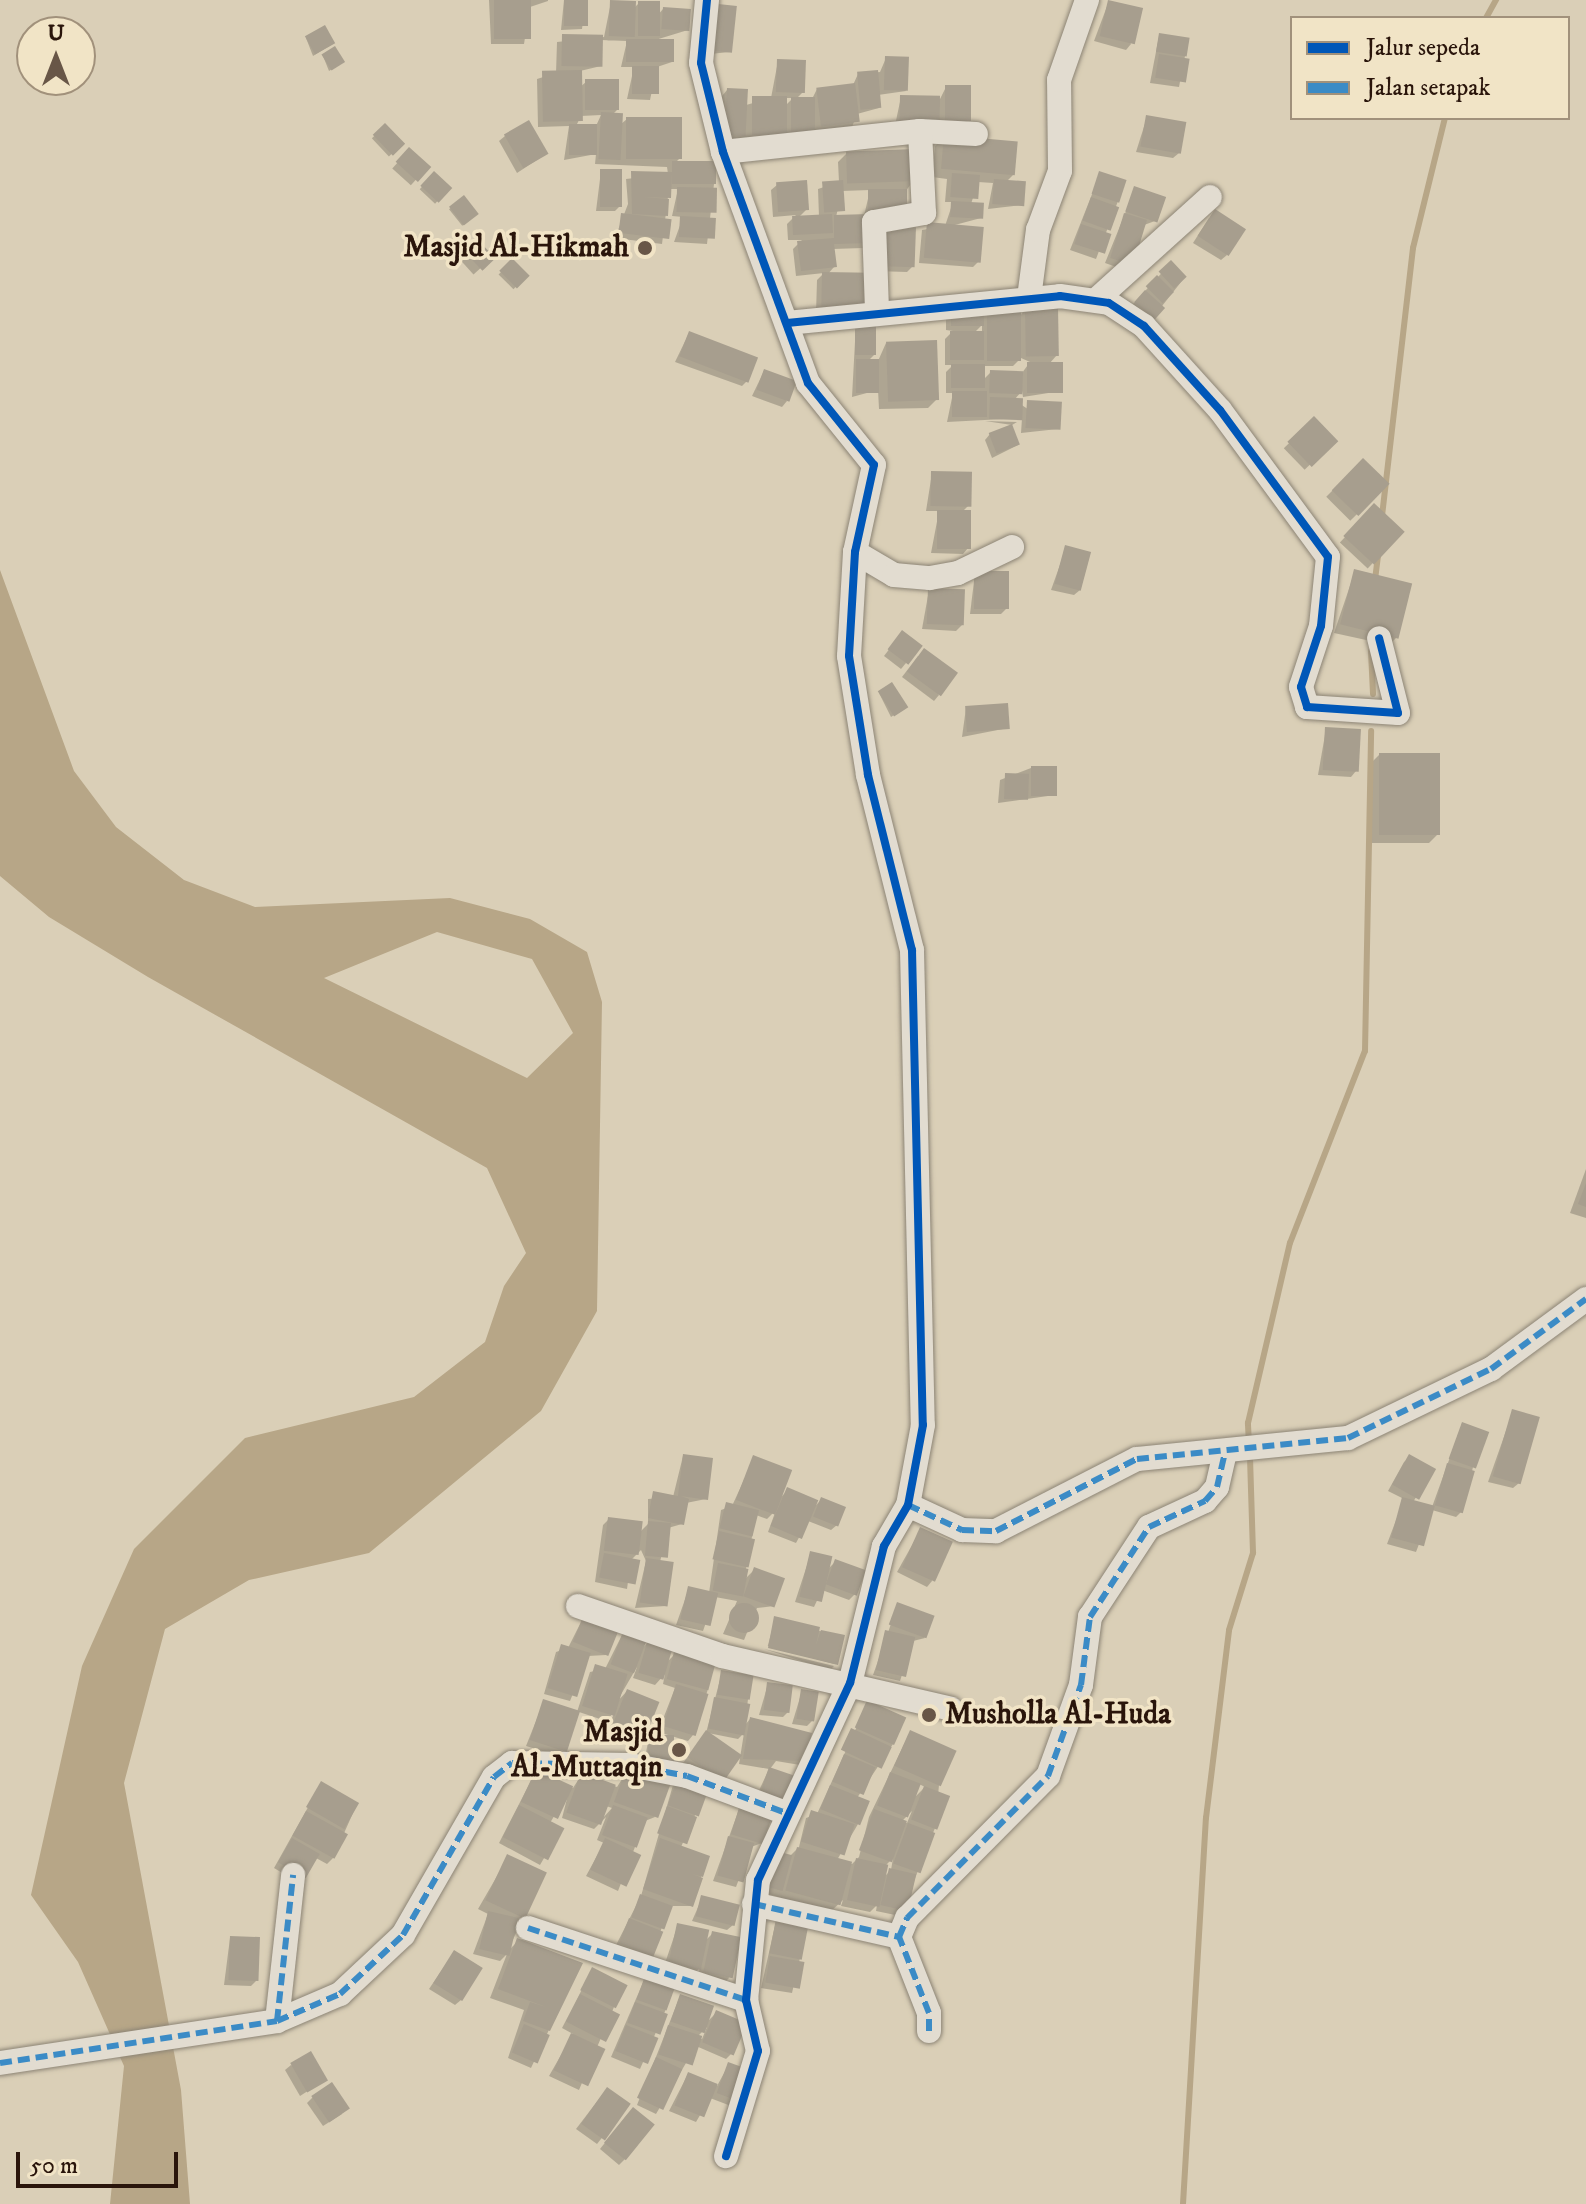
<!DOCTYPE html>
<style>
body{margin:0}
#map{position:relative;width:1586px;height:2204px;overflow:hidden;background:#dacfb7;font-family:"IM FELL DW Pica",serif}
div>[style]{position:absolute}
.water>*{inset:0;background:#b7a687}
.shadow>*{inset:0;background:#0003;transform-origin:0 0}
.stream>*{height:6px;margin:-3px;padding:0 3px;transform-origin:3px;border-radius:3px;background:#b7a687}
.building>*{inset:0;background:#a79e8e;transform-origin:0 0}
.round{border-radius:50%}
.roads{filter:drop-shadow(0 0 2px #8c8475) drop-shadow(0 0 2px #8c8475)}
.minor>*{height:24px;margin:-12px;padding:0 12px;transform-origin:12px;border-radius:12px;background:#e2dcd0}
.quiet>*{height:6px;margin-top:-3px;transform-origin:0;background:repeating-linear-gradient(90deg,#3b8bc6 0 12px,transparent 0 18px)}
.cycleway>*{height:8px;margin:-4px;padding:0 4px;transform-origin:4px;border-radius:4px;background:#0057b8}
.dots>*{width:22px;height:22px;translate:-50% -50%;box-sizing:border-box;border:4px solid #f1e4c6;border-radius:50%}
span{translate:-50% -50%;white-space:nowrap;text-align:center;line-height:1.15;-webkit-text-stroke:7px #f1e4c6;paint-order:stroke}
.poi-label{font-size:30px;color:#2a150b;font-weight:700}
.right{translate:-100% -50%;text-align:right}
.left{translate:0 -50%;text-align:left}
.legend{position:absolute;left:1290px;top:16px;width:280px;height:104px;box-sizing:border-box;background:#f1e4c6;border:2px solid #a1917b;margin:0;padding:10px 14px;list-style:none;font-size:24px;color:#2a150b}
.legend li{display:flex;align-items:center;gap:16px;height:40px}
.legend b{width:40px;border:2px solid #a1917b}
.north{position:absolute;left:16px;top:16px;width:80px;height:80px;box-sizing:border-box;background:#f1e4c6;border:2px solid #a1917b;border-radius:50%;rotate:0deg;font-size:22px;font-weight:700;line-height:32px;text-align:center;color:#2a150b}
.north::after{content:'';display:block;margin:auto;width:28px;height:36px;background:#685647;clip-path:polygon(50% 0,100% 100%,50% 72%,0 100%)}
.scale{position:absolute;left:16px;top:2152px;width:162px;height:36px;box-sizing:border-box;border:4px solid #2a150b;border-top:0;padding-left:10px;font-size:24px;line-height:28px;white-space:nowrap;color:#2a150b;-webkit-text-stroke:6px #f1e4c6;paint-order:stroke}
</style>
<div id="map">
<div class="water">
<div style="clip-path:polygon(evenodd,0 570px,74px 771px,116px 827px,184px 880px,255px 907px,450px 898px,530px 919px,587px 952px,602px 1002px,597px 1311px,541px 1411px,369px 1553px,249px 1580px,165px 1629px,124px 1783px,181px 2090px,190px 2204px,110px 2204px,124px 2066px,78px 1962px,31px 1895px,82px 1666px,134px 1549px,245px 1438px,414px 1397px,485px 1342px,504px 1286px,526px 1253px,487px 1168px,148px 977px,49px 917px,0 876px,0 570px,437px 932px,532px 959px,573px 1033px,527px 1078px,324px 978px,437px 932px)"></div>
</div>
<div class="shadow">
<div style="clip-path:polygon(489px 0,548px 0,548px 1px,530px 7px,524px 44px,491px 44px)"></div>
<div style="clip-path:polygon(564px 0,586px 0,582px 29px,561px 30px)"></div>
<div style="clip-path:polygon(1109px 1px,1131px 44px,1126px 50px,1094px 41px)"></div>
<div style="clip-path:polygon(evenodd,611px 2px,633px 9px,639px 3px,657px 16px,663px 9px,688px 30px,652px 41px,672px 62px,657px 67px,650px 100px,627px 99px,634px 67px,621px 67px,627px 41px,601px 40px,601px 66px,580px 71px,580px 87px,586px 82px,617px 110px,612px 115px,621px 124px,627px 119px,680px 158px,675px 163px,714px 184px,707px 244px,674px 242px,683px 217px,672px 216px,678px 189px,669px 189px,662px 244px,615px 238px,628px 204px,626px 179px,668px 174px,667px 167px,595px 164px,596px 154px,564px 160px,569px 126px,538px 127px,537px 79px,556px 73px,557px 42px,604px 37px,611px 2px,601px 115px,596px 126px,576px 126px,581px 116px,601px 115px)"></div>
<div style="clip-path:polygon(735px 8px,730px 52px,699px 55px)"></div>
<div style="clip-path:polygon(1159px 36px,1185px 56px,1179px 87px,1150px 83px)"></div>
<div style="clip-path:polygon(306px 38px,331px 45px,313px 56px)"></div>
<div style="clip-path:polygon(323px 56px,340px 64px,329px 71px)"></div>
<div style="clip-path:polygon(evenodd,886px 58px,906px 91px,878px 95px,879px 108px,857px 114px,852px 127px,720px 140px,722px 96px,727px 90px,746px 105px,771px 98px,778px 61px,803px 92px,796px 99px,812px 99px,817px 89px,853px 85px,858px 74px,880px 72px,886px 58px,785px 98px,793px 98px,785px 106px,785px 98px)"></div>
<div style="clip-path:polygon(946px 87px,969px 120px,963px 126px,894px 130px,901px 97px,940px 99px)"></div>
<div style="clip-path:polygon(1147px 117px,1179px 153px,1173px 158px,1136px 152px)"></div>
<div style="left:385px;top:126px;width:25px;height:18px;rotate:47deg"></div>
<div style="clip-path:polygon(505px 136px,546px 154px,517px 173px,499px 141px)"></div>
<div style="clip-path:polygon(944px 137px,1013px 175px,1006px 182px,1023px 205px,988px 209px,993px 183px,978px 182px,971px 204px,981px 218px,951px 226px,979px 261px,973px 267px,919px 263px,922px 230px,945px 226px,953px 202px,945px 202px,947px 179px,932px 177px,935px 146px)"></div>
<div style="left:409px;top:150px;width:25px;height:25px;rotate:42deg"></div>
<div style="clip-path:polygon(evenodd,847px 153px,914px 180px,863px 248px,833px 249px,834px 267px,827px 275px,869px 275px,816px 313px,817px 280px,824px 273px,796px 276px,793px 249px,802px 240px,788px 240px,787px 224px,796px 215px,773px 217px,771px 190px,777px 185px,807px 209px,798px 218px,819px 217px,818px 189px,839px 182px,838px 162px,847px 153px,870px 190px,864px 216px,836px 217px,842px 191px,870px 190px)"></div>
<div style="clip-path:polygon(601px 171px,620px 206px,615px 211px,596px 211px)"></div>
<div style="left:434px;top:174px;width:21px;height:21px;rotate:43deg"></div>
<div style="clip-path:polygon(1100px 174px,1118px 201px,1096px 259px,1070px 250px)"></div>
<div style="clip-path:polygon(1135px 189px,1155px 221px,1144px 225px,1125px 270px,1105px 263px)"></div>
<div style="left:463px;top:198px;width:21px;height:18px;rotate:51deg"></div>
<div style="clip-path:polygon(1209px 218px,1227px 255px,1221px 260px,1193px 243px)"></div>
<div style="clip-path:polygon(880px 228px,913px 266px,907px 272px,874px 271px)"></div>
<div style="left:476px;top:240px;width:24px;height:25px;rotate:48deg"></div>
<div style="left:512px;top:261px;width:21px;height:19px;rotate:45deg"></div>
<div style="clip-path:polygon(1171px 263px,1185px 277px,1151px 320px,1133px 304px)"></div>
<div style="clip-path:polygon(evenodd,1025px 310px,1057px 355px,1049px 364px,1061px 391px,1023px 397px,1022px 391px,1014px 400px,1058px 429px,1021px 433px,1022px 418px,947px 422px,953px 393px,946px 393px,946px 372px,953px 365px,945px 365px,945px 339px,953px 331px,946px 330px,946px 315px,1019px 317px,1025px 310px,982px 325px,982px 333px,974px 333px,982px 325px,1025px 310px,1021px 358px,1030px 362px,1022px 373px,991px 372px,983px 380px,983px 366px,1013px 366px,1021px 358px)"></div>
<div style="clip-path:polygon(856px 323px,875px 354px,868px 361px,878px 361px,886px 343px,937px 399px,928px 408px,879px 409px,878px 390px,852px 397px)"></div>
<div style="clip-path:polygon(689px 333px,747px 381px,742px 386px,675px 362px)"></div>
<div style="clip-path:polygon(764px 371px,787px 401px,782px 407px,752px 396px)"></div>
<div style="left:1314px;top:419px;width:30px;height:42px;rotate:46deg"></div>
<div style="clip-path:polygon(985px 421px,1017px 422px,1012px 425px)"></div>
<div style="clip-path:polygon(990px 434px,1018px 445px,992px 458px,985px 440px)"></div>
<div style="left:1363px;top:460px;width:34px;height:52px;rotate:45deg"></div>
<div style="clip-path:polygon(932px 473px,969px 505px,962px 512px,968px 548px,963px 554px,931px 553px,939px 511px,926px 511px)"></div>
<div style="left:1374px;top:506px;width:38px;height:50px;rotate:43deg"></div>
<div style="clip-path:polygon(1066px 548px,1080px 590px,1074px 595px,1051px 590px)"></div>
<div style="clip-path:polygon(1355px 571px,1398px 636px,1389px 645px,1334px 633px)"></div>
<div style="clip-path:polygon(975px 573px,1007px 608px,1001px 614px,970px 614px)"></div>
<div style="clip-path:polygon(929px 590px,962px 625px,956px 631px,922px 629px)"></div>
<div style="clip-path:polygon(897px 639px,906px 663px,901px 669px,884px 656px)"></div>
<div style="clip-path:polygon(918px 656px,939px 695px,934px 701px,902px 677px)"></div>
<div style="clip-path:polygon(879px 693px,903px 709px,891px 717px)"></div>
<div style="clip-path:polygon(966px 708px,1008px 728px,962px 737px)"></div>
<div style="clip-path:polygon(1326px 729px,1356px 771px,1351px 777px,1318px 775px)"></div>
<div style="clip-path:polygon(1379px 755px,1438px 834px,1429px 843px,1371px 843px,1370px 764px)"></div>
<div style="clip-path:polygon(1031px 768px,1055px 795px,998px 803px,1000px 780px)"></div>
<div style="clip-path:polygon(1586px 1169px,1586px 1218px,1570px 1213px)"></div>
<div style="clip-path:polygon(1513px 1411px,1519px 1483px,1513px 1488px,1488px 1482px)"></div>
<div style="clip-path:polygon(1462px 1424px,1473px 1467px,1462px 1511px,1456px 1517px,1432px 1510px,1416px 1552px,1387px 1544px,1404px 1499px,1388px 1491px,1404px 1462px,1410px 1457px,1434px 1469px,1413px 1502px,1432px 1507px)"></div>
<div style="clip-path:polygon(683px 1456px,706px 1499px,686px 1503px,682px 1524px,668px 1528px,660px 1562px,666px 1606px,635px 1608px,646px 1561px,641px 1550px,631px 1560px,627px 1589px,595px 1582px,603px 1525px,609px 1519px,640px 1532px,648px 1524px,648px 1499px,673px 1497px)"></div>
<div style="clip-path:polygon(754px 1458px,779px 1499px,788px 1490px,812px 1509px,821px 1500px,837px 1525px,831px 1530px,808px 1521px,796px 1543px,768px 1532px,776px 1510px,767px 1519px,756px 1515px,744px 1580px,754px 1570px,774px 1606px,757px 1608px,744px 1640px,723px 1634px,737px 1601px,715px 1597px,703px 1631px,676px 1625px,689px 1588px,709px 1593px,721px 1510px,732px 1506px)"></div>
<div style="clip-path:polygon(921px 1529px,932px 1581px,927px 1587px,897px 1572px)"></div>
<div style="clip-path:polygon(811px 1553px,827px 1570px,836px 1561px,855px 1594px,849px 1600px,822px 1590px,814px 1607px,795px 1602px)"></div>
<div style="clip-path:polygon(898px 1604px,925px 1638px,913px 1641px,900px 1681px,873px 1675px)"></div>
<div style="clip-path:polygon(585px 1614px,606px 1655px,588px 1656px,570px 1701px,544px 1694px,556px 1652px,568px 1648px)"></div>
<div style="left:775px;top:1619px;width:70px;height:28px;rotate:15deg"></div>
<div style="clip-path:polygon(625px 1629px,641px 1650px,649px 1641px,665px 1664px,675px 1654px,708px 1689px,693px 1735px,688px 1741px,658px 1732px,675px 1688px,663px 1684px,665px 1674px,655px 1685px,633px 1678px,637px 1667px,616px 1703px,627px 1691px,641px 1742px,635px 1747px,605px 1735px,615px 1711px,606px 1721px,579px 1712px,559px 1756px,526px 1746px,544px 1701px,577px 1712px,590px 1672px,605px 1669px)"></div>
<div style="clip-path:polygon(764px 1649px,834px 1666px,830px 1670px)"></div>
<div style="clip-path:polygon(722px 1672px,748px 1699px,745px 1725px,750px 1719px,810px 1734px,800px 1765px,776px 1761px,770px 1769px,792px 1777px,755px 1799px,769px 1769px,739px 1764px,744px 1733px,738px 1739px,708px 1733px,722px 1780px,683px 1763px,706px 1733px)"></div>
<div style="clip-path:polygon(768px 1684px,788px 1712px,783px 1717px,759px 1715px)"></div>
<div style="clip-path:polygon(802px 1691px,812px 1721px,807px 1726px,792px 1724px)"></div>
<div style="clip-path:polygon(evenodd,868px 1702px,893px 1744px,857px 1798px,858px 1824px,837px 1860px,852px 1864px,859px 1857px,869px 1817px,910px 1732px,939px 1785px,935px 1828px,900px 1916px,876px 1911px,877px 1905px,870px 1912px,841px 1906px,843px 1900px,829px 1913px,756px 1890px,799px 1847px,806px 1818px,817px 1814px,868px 1702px,919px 1784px,925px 1787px,913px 1799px,919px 1784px,868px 1702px,912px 1811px,907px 1823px,902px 1821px,912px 1811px,868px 1702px,893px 1858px,891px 1870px,882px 1879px,886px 1865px,893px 1858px)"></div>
<div style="clip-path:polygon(649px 1737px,666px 1769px,643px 1768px)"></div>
<div style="clip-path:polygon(evenodd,536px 1771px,573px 1788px,582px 1774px,617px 1787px,627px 1771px,655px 1817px,645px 1821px,618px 1891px,586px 1876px,604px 1843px,597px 1840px,606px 1817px,594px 1829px,562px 1818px,569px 1791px,550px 1823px,561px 1829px,540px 1865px,499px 1843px,536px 1771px,606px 1806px,612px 1808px,602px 1819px,606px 1806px)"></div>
<div style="clip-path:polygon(321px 1784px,357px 1804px,333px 1858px,327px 1864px,316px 1858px,299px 1883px,274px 1868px)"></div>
<div style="clip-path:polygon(673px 1785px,706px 1790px,681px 1847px,708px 1857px,691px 1906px,671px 1906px,650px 1956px,614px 1949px,641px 1896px)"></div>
<div style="clip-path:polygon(742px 1801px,762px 1843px,751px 1847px,736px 1887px,713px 1881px)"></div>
<div style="clip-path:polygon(508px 1857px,544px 1874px,507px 1952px,518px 1941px,580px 1964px,531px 2068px,508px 2058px,524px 2010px,490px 1998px,507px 1954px,500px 1961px,473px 1954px,488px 1914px,478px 1909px)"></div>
<div style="clip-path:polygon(702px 1898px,733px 1925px,727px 1930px,692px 1921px)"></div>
<div style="clip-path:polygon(776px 1921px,800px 1958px,792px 1993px,761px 1988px)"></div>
<div style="clip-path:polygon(678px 1925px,705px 1941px,713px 1933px,729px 1978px,723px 1984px,697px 1978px,700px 1968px,692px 1975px,663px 1969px)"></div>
<div style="clip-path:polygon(230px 1938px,257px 1980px,251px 1986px,224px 1985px)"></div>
<div style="clip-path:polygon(454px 1952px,461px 2000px,455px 2005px,429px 1989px)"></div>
<div style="clip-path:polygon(592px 1970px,614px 2007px,579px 2090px,549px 2076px,573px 2034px,562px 2028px)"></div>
<div style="clip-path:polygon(645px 1978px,666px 2009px,640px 2069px,611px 2057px)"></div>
<div style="clip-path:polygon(evenodd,680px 1996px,705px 2024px,716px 2013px,732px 2053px,726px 2059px,696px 2046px,656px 2114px,637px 2105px,680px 1996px,707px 2027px,702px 2039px,697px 2037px,707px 2027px)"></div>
<div style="clip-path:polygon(729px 2064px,736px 2100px,731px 2106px,710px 2098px,696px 2122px,669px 2111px,688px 2074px,717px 2086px)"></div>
<div style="clip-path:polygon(291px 2065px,325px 2080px,300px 2096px,285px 2070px)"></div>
<div style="clip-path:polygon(602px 2095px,628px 2105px,597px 2144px,576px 2129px)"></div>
<div style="clip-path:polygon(313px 2097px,342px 2114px,323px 2126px,307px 2103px)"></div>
<div style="clip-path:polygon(627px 2115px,625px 2159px,619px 2165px,600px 2149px)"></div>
</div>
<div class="stream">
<div style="left:1486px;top:18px;width:21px;rotate:-61deg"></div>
<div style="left:1382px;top:516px;width:270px;rotate:-83.4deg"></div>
<div style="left:1413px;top:248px;width:134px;rotate:-76.2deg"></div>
<div style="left:1375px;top:580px;width:25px;rotate:-83deg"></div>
<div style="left:1371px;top:651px;width:43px;rotate:87.3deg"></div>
<div style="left:1249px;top:1444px;width:21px;rotate:-93deg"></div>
<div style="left:1248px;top:1423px;width:185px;rotate:-76.9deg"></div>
<div style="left:1290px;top:1243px;width:206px;rotate:-68.7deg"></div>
<div style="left:1365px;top:1051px;width:320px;rotate:-88.9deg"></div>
<div style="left:1183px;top:2204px;width:387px;rotate:-86.6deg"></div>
<div style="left:1206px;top:1818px;width:189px;rotate:-83deg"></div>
<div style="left:1229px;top:1630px;width:81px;rotate:-72.7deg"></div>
<div style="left:1253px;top:1553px;width:98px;rotate:-91.8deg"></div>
</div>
<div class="building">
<div style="left:494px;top:0;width:37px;height:39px"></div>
<div style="left:564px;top:0;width:24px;height:26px"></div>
<div style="left:610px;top:0;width:26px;height:36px;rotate:2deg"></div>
<div style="left:1108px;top:0;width:36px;height:37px;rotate:13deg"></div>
<div style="left:638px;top:1px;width:22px;height:35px"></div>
<div style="left:709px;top:3px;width:28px;height:47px;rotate:6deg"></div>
<div style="left:663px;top:7px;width:28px;height:22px;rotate:4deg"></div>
<div style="left:325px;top:25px;width:21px;height:23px;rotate:61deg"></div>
<div style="left:1159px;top:33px;width:31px;height:19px;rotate:9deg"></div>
<div style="left:562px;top:34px;width:41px;height:32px;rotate:1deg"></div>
<div style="left:626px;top:39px;width:48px;height:23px"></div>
<div style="left:335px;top:46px;width:19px;height:16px;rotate:58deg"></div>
<div style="left:1159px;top:54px;width:31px;height:24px;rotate:9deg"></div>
<div style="left:885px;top:56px;width:24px;height:34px;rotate:2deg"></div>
<div style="left:777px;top:59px;width:29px;height:33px;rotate:2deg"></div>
<div style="left:632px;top:66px;width:27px;height:28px"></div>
<div style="left:582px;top:70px;width:51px;height:40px;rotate:89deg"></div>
<div style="left:878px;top:70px;width:38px;height:21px;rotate:85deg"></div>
<div style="left:619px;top:79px;width:31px;height:34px;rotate:90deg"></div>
<div style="left:855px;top:83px;width:39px;height:39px;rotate:83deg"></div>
<div style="left:945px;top:85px;width:26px;height:36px"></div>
<div style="left:727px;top:88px;width:21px;height:47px;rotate:3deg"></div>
<div style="left:900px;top:95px;width:40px;height:30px;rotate:1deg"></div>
<div style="left:752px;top:96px;width:35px;height:39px"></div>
<div style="left:791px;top:97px;width:24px;height:36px"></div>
<div style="left:601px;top:112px;width:22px;height:47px;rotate:3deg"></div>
<div style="left:1146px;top:115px;width:41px;height:32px;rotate:10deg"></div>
<div style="left:626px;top:117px;width:56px;height:42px"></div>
<div style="left:529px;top:120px;width:39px;height:29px;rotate:60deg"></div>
<div style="left:385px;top:123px;width:29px;height:17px;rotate:46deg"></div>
<div style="left:569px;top:124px;width:28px;height:31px"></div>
<div style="left:944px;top:135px;width:74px;height:34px;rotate:5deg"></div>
<div style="left:409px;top:147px;width:30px;height:20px;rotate:42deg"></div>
<div style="left:915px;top:149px;width:32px;height:69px;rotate:88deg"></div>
<div style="left:672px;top:161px;width:44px;height:23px"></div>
<div style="left:600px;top:169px;width:22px;height:38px"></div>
<div style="left:434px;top:171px;width:25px;height:20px;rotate:43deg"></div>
<div style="clip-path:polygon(631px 171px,672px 172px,671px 198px,642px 197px,669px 199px,668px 216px,632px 214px)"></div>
<div style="left:1099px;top:171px;width:29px;height:24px;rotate:18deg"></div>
<div style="left:952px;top:173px;width:28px;height:24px;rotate:4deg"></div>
<div style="left:994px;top:179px;width:32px;height:25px;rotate:4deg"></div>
<div style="left:807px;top:180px;width:30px;height:31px;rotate:86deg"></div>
<div style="left:843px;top:180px;width:31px;height:21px;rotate:86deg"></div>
<div style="left:1134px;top:186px;width:34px;height:27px;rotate:19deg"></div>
<div style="left:677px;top:187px;width:40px;height:25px;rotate:1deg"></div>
<div style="left:868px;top:189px;width:39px;height:23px"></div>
<div style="left:464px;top:195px;width:24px;height:19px;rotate:52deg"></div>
<div style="left:1091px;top:197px;width:30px;height:25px;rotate:20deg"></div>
<div style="left:951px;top:201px;width:33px;height:16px;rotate:3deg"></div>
<div style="left:1215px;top:209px;width:37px;height:32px;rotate:33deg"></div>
<div style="left:621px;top:213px;width:51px;height:20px;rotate:7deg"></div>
<div style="left:1124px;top:213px;width:24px;height:47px;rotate:17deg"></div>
<div style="left:832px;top:214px;width:19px;height:40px;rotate:87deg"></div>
<div style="clip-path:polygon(870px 214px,870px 243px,834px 244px,837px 267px,801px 271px,797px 241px,834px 238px,834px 215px)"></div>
<div style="left:680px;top:216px;width:36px;height:21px;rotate:3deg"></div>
<div style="left:927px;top:222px;width:57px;height:36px;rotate:5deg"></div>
<div style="left:1081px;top:224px;width:32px;height:21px;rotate:18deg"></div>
<div style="left:880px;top:226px;width:36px;height:40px;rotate:2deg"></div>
<div style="left:476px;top:238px;width:28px;height:18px;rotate:46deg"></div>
<div style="left:512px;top:258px;width:25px;height:18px;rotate:45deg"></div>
<div style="left:1171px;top:260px;width:23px;height:17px;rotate:47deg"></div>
<div style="left:822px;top:272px;width:49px;height:36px;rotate:1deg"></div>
<div style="left:1157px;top:275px;width:24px;height:16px;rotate:45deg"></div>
<div style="left:1145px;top:290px;width:27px;height:16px;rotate:42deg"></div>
<div style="left:1058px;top:307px;width:49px;height:33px;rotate:89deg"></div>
<div style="left:951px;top:308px;width:33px;height:18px"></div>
<div style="left:987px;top:311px;width:34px;height:50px"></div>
<div style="left:855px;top:321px;width:21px;height:34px"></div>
<div style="left:689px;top:331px;width:74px;height:27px;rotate:21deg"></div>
<div style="left:950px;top:331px;width:34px;height:29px"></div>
<div style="left:937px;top:340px;width:60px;height:51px;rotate:88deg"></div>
<div style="left:856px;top:359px;width:23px;height:34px"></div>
<div style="left:1027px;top:362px;width:36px;height:31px"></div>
<div style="left:951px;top:364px;width:34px;height:24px"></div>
<div style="left:764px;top:369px;width:35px;height:22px;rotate:20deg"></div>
<div style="left:990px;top:370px;width:33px;height:23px;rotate:2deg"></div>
<div style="left:952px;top:391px;width:35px;height:26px"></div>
<div style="left:990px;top:397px;width:33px;height:22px;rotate:2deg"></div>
<div style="left:1027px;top:400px;width:35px;height:28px;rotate:3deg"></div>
<div style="left:1314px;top:416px;width:35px;height:37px;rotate:46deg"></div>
<div style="left:1012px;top:424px;width:22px;height:25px;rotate:69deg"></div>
<div style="left:1363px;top:458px;width:37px;height:45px;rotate:44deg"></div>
<div style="left:931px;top:471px;width:41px;height:35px;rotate:1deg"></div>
<div style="left:1374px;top:503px;width:42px;height:45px;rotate:43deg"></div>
<div style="left:937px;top:510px;width:34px;height:39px"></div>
<div style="left:1065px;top:545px;width:27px;height:40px;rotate:15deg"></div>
<div style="left:1354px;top:569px;width:60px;height:57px;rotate:14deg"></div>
<div style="left:974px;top:571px;width:35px;height:38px"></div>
<div style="left:928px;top:588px;width:37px;height:36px;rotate:2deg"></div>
<div style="left:902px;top:630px;width:26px;height:24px;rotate:37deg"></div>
<div style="left:924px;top:648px;width:42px;height:29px;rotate:36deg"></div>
<div style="left:892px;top:682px;width:30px;height:17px;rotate:57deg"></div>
<div style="left:1008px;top:703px;width:26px;height:43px;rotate:86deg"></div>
<div style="left:1325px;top:727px;width:36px;height:43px;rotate:3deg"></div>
<div style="left:1379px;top:753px;width:61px;height:82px"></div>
<div style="left:1031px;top:766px;width:26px;height:30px"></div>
<div style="left:1005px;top:773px;width:24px;height:26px;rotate:2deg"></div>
<div style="clip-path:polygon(1586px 1183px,1586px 1207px,1578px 1204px)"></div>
<div style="left:1512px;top:1409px;width:29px;height:70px;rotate:16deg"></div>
<div style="left:1462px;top:1422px;width:29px;height:39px;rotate:20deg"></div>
<div style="clip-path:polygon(683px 1454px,713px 1458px,708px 1500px,681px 1496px,689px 1499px,684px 1525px,648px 1518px,653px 1491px,678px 1496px)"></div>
<div style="left:1409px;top:1454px;width:31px;height:35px;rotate:29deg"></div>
<div style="left:753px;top:1455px;width:42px;height:48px;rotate:21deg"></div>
<div style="left:1447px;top:1463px;width:29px;height:44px;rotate:16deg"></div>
<div style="left:787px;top:1487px;width:34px;height:42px;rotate:23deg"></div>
<div style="left:821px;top:1497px;width:27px;height:21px;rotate:22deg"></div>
<div style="left:1402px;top:1497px;width:34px;height:42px;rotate:15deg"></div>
<div style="left:726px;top:1502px;width:34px;height:27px;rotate:14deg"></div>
<div style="left:608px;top:1517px;width:35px;height:34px;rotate:7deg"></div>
<div style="left:648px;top:1521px;width:23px;height:35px;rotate:5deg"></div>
<div style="left:920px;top:1527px;width:36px;height:44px;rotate:24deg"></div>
<div style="left:719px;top:1531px;width:37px;height:29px;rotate:13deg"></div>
<div style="left:810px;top:1551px;width:23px;height:47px;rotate:13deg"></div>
<div style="left:604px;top:1553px;width:37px;height:25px;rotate:11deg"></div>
<div style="left:646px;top:1558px;width:28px;height:45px;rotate:8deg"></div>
<div style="left:835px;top:1559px;width:33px;height:27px;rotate:20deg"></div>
<div style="left:718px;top:1563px;width:31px;height:28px;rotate:11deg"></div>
<div style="left:754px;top:1567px;width:33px;height:31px;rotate:20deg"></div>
<div style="left:688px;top:1586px;width:31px;height:34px;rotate:13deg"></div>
<div style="left:897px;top:1602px;width:40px;height:24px;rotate:20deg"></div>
<div class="round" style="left:729px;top:1603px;width:30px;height:30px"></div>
<div style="left:585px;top:1612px;width:38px;height:32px;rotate:22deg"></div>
<div style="clip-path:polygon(774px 1616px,820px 1627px,816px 1645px,821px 1630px,845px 1635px,838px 1665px,768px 1648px)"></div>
<div style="left:625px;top:1627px;width:25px;height:40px;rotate:21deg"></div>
<div style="left:885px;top:1630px;width:31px;height:41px;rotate:13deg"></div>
<div style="left:648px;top:1639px;width:26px;height:35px;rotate:16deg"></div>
<div style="left:561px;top:1644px;width:31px;height:46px;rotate:17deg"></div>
<div style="left:674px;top:1652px;width:43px;height:28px;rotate:15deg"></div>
<div style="left:595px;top:1664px;width:34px;height:44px;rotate:17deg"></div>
<div style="left:721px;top:1670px;width:33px;height:25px;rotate:9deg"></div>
<div style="left:767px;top:1682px;width:26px;height:28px;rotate:7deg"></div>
<div style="left:676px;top:1684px;width:34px;height:44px;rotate:17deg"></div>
<div style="left:627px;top:1689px;width:35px;height:43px;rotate:22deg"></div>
<div style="left:801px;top:1689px;width:18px;height:30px;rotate:9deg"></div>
<div style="left:714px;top:1697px;width:37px;height:32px;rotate:11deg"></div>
<div style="left:543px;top:1699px;width:39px;height:43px;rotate:18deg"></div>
<div style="left:867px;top:1700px;width:43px;height:30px;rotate:24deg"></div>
<div style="clip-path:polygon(750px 1717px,812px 1733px,807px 1761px,743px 1759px)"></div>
<div style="left:851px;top:1728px;width:45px;height:24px;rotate:25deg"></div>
<div style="left:706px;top:1730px;width:44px;height:33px;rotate:35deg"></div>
<div style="left:910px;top:1730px;width:51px;height:39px;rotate:24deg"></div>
<div style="left:648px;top:1735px;width:26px;height:28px"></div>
<div style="left:844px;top:1754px;width:34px;height:30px;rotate:23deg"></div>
<div style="left:769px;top:1767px;width:28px;height:28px;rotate:19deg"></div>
<div style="left:536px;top:1769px;width:41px;height:36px;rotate:25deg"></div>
<div style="left:626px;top:1769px;width:47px;height:35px;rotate:20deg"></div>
<div style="left:581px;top:1772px;width:37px;height:43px;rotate:20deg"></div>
<div style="left:890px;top:1772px;width:33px;height:36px;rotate:21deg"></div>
<div style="left:678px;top:1777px;width:33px;height:30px;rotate:20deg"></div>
<div style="left:321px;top:1781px;width:44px;height:30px;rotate:30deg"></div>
<div style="left:830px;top:1785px;width:43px;height:26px;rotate:22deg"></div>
<div style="left:924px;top:1786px;width:28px;height:36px;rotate:21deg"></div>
<div style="left:742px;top:1798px;width:34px;height:38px;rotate:17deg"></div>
<div style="left:519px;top:1805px;width:51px;height:36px;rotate:27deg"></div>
<div style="left:613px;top:1805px;width:37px;height:32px;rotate:20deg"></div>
<div style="left:667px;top:1806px;width:32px;height:29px;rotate:20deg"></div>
<div style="left:874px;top:1809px;width:35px;height:44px;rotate:20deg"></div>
<div style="left:811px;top:1810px;width:46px;height:33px;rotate:18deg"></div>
<div style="left:306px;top:1811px;width:48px;height:28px;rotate:29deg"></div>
<div style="left:908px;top:1823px;width:29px;height:43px;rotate:20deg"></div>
<div style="left:728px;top:1836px;width:27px;height:41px;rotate:15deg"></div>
<div style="left:292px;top:1838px;width:32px;height:28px;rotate:30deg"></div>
<div style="left:605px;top:1838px;width:40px;height:35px;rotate:25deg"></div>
<div style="clip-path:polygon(660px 1838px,710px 1856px,703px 1877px,692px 1874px,703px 1878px,693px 1907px,643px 1889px)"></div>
<div style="left:797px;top:1847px;width:57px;height:45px;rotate:15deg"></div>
<div style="left:769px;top:1849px;width:24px;height:37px;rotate:15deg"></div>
<div style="left:507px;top:1854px;width:44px;height:51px;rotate:25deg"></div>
<div style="left:856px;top:1858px;width:33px;height:43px;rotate:12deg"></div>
<div style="left:889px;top:1868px;width:28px;height:38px;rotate:13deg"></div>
<div style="left:640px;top:1894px;width:35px;height:25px;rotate:20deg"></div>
<div style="left:701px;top:1895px;width:40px;height:22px;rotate:14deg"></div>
<div style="left:488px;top:1911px;width:31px;height:39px;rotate:13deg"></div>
<div style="left:629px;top:1918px;width:37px;height:27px;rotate:22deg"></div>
<div style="left:776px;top:1919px;width:33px;height:35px;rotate:11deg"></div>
<div style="left:677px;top:1923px;width:33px;height:41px;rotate:12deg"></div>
<div style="left:712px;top:1931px;width:30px;height:42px;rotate:12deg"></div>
<div style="left:230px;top:1936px;width:30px;height:44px;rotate:2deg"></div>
<div style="clip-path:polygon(517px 1938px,583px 1963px,550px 2031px,523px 2021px,530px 2002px,546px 2007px,498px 1989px)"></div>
<div style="left:454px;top:1950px;width:34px;height:39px;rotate:32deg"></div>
<div style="left:770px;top:1956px;width:35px;height:27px;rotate:10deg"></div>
<div style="left:592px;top:1967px;width:40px;height:26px;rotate:27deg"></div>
<div style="left:645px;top:1976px;width:32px;height:25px;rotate:20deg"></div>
<div style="left:580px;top:1994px;width:45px;height:31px;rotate:27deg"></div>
<div style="left:680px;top:1994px;width:36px;height:29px;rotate:19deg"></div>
<div style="left:635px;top:2002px;width:35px;height:22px;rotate:20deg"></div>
<div style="left:716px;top:2010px;width:34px;height:35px;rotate:23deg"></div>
<div style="left:524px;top:2024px;width:28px;height:31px;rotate:23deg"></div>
<div style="left:626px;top:2025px;width:35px;height:28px;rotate:22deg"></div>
<div style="left:668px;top:2025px;width:36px;height:31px;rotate:18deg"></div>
<div style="left:571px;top:2033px;width:38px;height:41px;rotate:25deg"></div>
<div style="left:311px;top:2051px;width:34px;height:24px;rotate:60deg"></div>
<div style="left:656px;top:2057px;width:29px;height:45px;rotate:25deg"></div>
<div style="left:728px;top:2062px;width:23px;height:33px;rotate:20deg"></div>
<div style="left:688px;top:2072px;width:32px;height:36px;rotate:22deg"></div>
<div style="left:332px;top:2082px;width:32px;height:25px;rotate:56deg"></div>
<div style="left:607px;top:2087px;width:29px;height:45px;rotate:35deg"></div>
<div style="left:633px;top:2107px;width:28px;height:46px;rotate:39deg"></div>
</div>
<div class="roads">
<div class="minor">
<div style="left:707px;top:0;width:63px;rotate:95.4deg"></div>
<div style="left:701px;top:63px;width:92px;rotate:76.1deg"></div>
<div style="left:723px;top:152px;width:246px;rotate:69.8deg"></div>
<div style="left:808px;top:383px;width:105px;rotate:51.2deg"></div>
<div style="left:874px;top:465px;width:89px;rotate:102.3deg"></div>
<div style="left:855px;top:552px;width:104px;rotate:93.3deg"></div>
<div style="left:849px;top:656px;width:121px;rotate:80.9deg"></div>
<div style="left:868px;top:775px;width:180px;rotate:75.9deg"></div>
<div style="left:912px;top:950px;width:475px;rotate:88.7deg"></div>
<div style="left:923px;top:1425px;width:81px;rotate:100.6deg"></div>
<div style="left:908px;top:1505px;width:48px;rotate:120.3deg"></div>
<div style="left:884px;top:1546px;width:141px;rotate:103.9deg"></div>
<div style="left:850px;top:1683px;width:217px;rotate:115deg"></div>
<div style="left:758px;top:1880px;width:121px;rotate:95.7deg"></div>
<div style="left:746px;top:2000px;width:52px;rotate:76.8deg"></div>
<div style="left:758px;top:2051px;width:110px;rotate:106.9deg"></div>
<div style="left:723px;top:152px;width:198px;rotate:-6.1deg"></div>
<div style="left:920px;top:131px;width:56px;rotate:3.1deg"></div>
<div style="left:1029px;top:298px;width:69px;rotate:-82.5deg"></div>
<div style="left:1038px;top:230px;width:63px;rotate:-69.6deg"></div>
<div style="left:1060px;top:171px;width:91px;rotate:-90.6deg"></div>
<div style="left:1059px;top:80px;width:85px;rotate:-70.7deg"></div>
<div style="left:1097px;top:299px;width:152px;rotate:-42.1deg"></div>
<div style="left:877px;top:310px;width:88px;rotate:-92deg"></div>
<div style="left:874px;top:222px;width:51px;rotate:-10.2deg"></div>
<div style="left:924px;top:213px;width:82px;rotate:-92.8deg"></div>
<div style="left:787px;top:323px;width:274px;rotate:-5.6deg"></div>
<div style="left:1060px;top:296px;width:49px;rotate:8.1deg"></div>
<div style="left:1109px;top:303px;width:42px;rotate:33.3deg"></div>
<div style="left:1144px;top:326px;width:113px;rotate:47.9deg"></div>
<div style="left:1220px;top:410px;width:182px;rotate:53.7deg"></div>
<div style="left:1328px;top:557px;width:69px;rotate:95.8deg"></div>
<div style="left:1321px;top:626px;width:64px;rotate:108.2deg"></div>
<div style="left:1301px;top:687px;width:21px;rotate:73deg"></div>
<div style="left:1307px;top:707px;width:91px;rotate:3.8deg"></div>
<div style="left:1398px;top:713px;width:77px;rotate:-104.2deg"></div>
<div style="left:855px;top:552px;width:45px;rotate:30.5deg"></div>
<div style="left:894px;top:575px;width:36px;rotate:5deg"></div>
<div style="left:930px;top:578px;width:28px;rotate:-10deg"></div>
<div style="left:958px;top:573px;width:60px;rotate:-25.7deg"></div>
<div style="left:908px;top:1505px;width:60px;rotate:24.8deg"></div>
<div style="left:962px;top:1530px;width:34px;rotate:2deg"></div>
<div style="left:996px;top:1531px;width:158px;rotate:-27.1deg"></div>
<div style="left:1137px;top:1459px;width:212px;rotate:-5.7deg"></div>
<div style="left:1348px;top:1438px;width:159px;rotate:-25.8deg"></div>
<div style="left:1491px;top:1369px;width:118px;rotate:-36.4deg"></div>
<div style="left:578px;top:1606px;width:152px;rotate:19.1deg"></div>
<div style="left:722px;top:1656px;width:235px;rotate:13deg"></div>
<div style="left:754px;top:1904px;width:149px;rotate:12.8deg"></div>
<div style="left:528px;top:1928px;width:230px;rotate:18.3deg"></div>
<div style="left:277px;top:2021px;width:147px;rotate:-83.7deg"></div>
<div style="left:929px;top:2031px;width:18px;rotate:-90deg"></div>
<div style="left:929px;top:2013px;width:82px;rotate:-111.5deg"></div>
<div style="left:899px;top:1937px;width:21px;rotate:-67deg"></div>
<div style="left:907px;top:1918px;width:200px;rotate:-45.2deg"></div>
<div style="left:1048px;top:1776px;width:97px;rotate:-70.1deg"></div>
<div style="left:1081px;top:1685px;width:69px;rotate:-82.5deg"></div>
<div style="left:1090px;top:1617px;width:108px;rotate:-56.8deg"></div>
<div style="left:1149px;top:1527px;width:62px;rotate:-24.9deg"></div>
<div style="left:1205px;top:1501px;width:18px;rotate:-49deg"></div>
<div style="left:1217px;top:1487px;width:35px;rotate:-77deg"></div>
<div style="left:0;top:2063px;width:280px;rotate:-8.6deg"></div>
<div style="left:277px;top:2021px;width:69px;rotate:-23.2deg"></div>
<div style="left:340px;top:1994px;width:86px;rotate:-43.1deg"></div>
<div style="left:403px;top:1935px;width:182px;rotate:-60.1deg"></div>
<div style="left:494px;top:1777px;width:23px;rotate:-38deg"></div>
<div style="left:512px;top:1763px;width:118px;rotate:1deg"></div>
<div style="left:630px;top:1765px;width:58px;rotate:10.9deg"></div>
<div style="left:687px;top:1776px;width:106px;rotate:20.5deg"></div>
</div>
</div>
<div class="quiet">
<div style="left:908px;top:1505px;width:60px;rotate:24.8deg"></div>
<div style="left:962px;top:1530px;width:34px;rotate:2deg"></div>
<div style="left:996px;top:1531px;width:158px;rotate:-27.1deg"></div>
<div style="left:1137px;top:1459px;width:212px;rotate:-5.7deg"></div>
<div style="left:1348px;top:1438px;width:159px;rotate:-25.8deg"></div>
<div style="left:1491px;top:1369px;width:118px;rotate:-36.4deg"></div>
<div style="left:754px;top:1904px;width:149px;rotate:12.8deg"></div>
<div style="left:528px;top:1928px;width:230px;rotate:18.3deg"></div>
<div style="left:277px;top:2021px;width:147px;rotate:-83.7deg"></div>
<div style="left:929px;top:2031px;width:18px;rotate:-90deg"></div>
<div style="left:929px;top:2013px;width:82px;rotate:-111.5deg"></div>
<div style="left:899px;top:1937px;width:21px;rotate:-67deg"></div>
<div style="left:907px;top:1918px;width:200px;rotate:-45.2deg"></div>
<div style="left:1048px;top:1776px;width:97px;rotate:-70.1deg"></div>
<div style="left:1081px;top:1685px;width:69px;rotate:-82.5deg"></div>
<div style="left:1090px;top:1617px;width:108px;rotate:-56.8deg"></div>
<div style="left:1149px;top:1527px;width:62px;rotate:-24.9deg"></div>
<div style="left:1205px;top:1501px;width:18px;rotate:-49deg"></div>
<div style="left:1217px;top:1487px;width:35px;rotate:-77deg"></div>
<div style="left:0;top:2063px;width:280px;rotate:-8.6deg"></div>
<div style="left:277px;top:2021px;width:69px;rotate:-23.2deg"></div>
<div style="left:340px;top:1994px;width:86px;rotate:-43.1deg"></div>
<div style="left:403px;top:1935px;width:182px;rotate:-60.1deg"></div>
<div style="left:494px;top:1777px;width:23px;rotate:-38deg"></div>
<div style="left:512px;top:1763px;width:118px;rotate:1deg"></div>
<div style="left:630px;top:1765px;width:58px;rotate:10.9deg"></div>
<div style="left:687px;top:1776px;width:106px;rotate:20.5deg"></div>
</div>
<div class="cycleway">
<div style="left:707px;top:0;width:63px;rotate:95.4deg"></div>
<div style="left:701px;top:63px;width:92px;rotate:76.1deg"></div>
<div style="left:723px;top:152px;width:246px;rotate:69.8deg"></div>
<div style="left:808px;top:383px;width:105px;rotate:51.2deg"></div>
<div style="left:874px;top:465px;width:89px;rotate:102.3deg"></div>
<div style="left:855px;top:552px;width:104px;rotate:93.3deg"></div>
<div style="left:849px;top:656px;width:121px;rotate:80.9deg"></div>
<div style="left:868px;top:775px;width:180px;rotate:75.9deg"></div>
<div style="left:912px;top:950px;width:475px;rotate:88.7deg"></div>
<div style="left:923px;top:1425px;width:81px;rotate:100.6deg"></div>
<div style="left:908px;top:1505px;width:48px;rotate:120.3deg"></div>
<div style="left:884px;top:1546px;width:141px;rotate:103.9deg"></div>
<div style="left:850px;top:1683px;width:217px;rotate:115deg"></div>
<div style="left:758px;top:1880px;width:121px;rotate:95.7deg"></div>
<div style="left:746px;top:2000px;width:52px;rotate:76.8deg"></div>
<div style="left:758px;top:2051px;width:110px;rotate:106.9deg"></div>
<div style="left:787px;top:323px;width:274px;rotate:-5.6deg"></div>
<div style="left:1060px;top:296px;width:49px;rotate:8.1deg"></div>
<div style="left:1109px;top:303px;width:42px;rotate:33.3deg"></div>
<div style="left:1144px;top:326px;width:113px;rotate:47.9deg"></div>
<div style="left:1220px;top:410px;width:182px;rotate:53.7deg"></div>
<div style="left:1328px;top:557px;width:69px;rotate:95.8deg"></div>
<div style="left:1321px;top:626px;width:64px;rotate:108.2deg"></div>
<div style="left:1301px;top:687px;width:21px;rotate:73deg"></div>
<div style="left:1307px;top:707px;width:91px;rotate:3.8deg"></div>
<div style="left:1398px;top:713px;width:77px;rotate:-104.2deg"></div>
</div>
<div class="dots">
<div style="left:645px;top:248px;background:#685647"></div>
<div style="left:929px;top:1715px;background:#685647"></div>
<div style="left:679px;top:1750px;background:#685647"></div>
</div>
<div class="poi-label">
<span class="right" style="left:629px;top:248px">Masjid Al-Hikmah</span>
<span class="left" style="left:945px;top:1715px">Musholla Al-Huda</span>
<span class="right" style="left:663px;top:1750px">Masjid<br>Al-Muttaqin</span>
</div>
<ul class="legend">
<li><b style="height:10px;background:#0057b8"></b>Jalur sepeda</li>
<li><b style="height:10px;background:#3b8bc6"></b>Jalan setapak</li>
</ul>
<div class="north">U</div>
<div class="scale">50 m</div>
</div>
